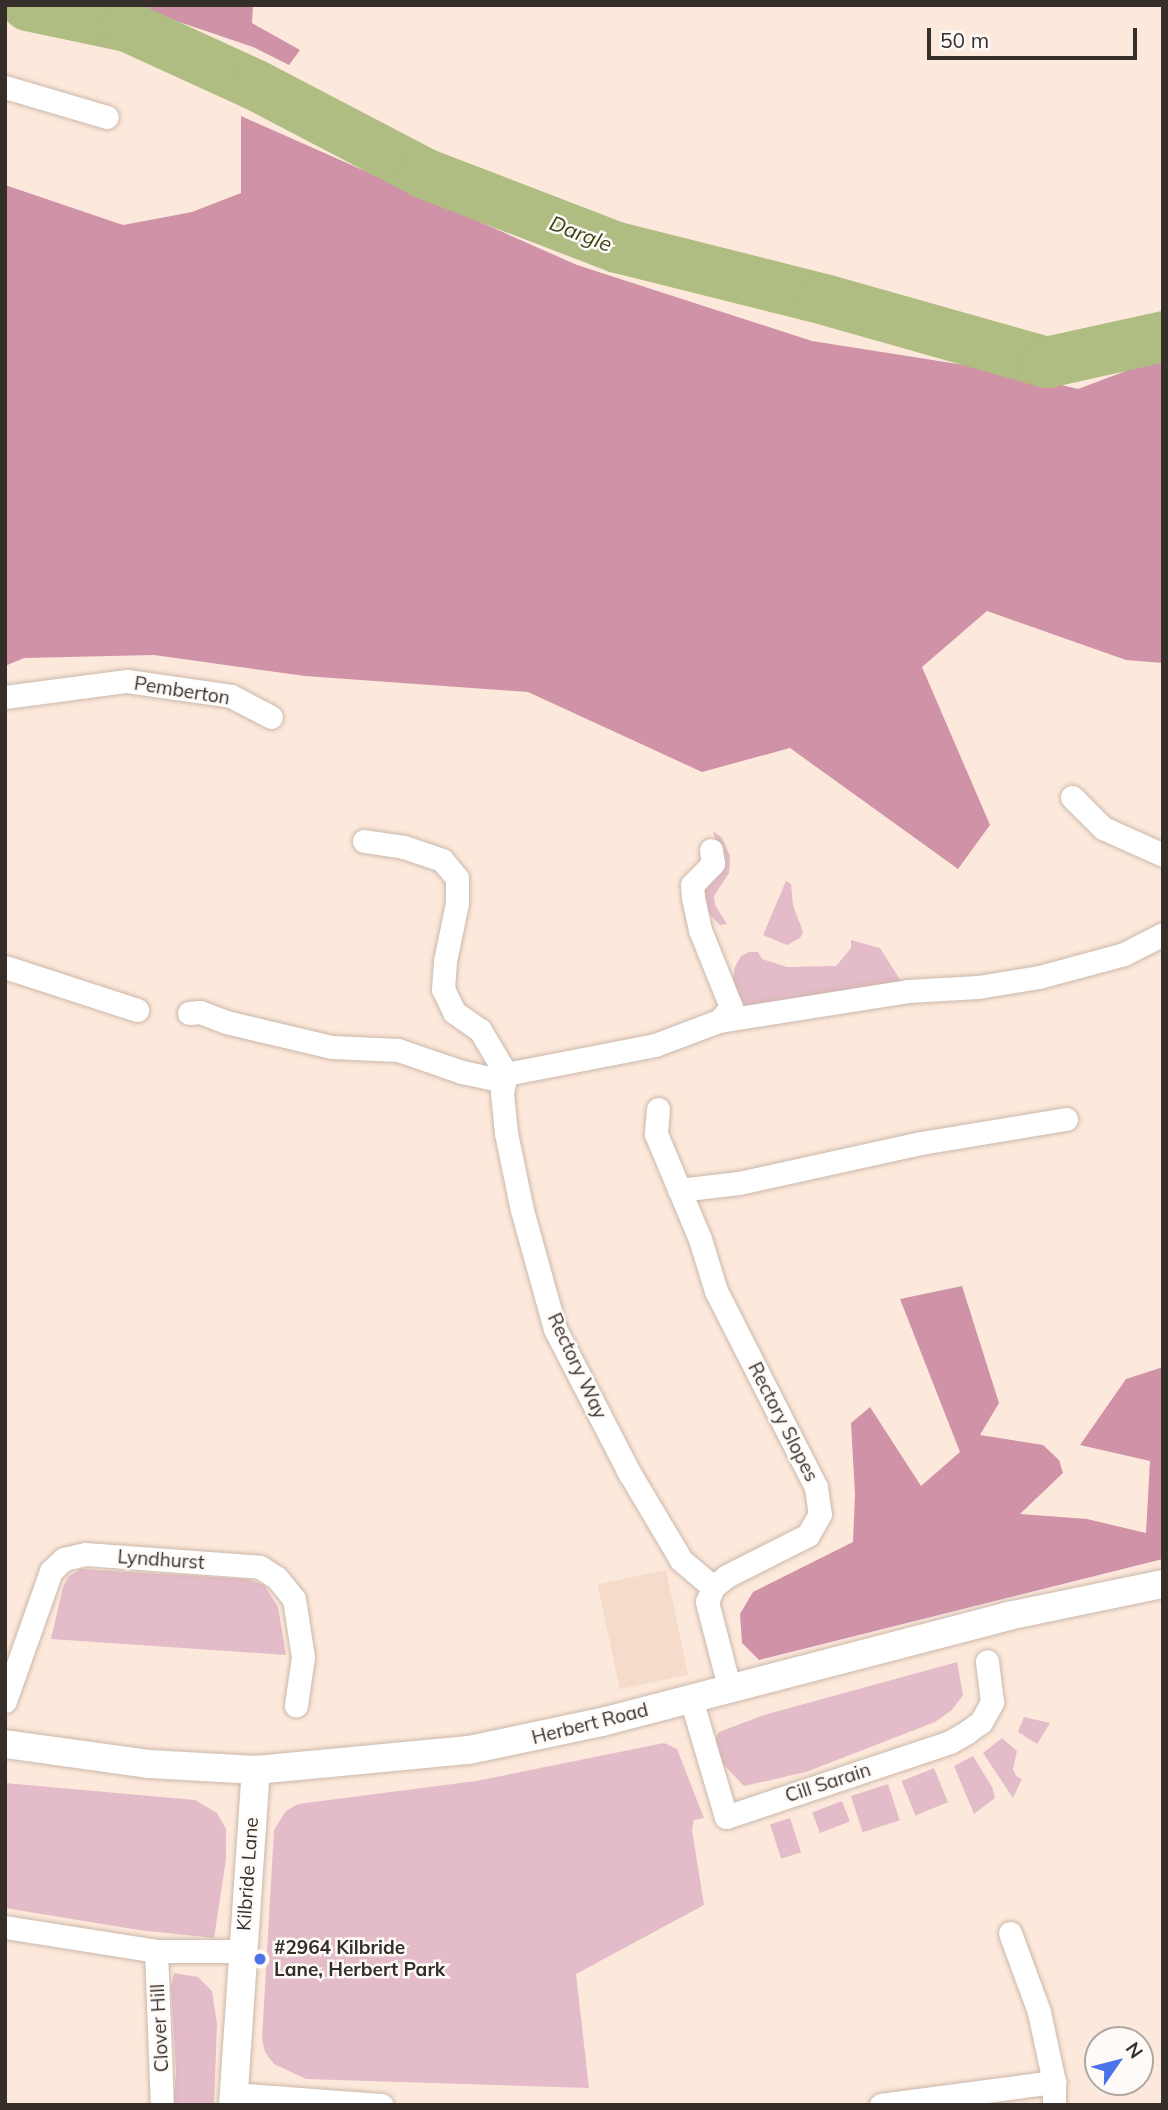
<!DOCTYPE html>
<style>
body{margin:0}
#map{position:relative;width:1168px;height:2110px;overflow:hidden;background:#fde9db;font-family:Mulish,sans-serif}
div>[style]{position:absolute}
.built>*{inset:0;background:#f5dbc9;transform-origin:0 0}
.green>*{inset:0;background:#e4bbc8;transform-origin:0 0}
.forest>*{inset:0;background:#d092a7}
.river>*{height:51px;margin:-25.5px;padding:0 25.5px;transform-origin:25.5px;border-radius:25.5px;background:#afbc82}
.roads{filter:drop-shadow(0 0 2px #cab8ab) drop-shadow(0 0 2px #cab8ab)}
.minor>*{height:23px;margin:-11.5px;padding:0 11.5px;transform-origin:11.5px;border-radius:11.5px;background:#fff}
.tertiary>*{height:28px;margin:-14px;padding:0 14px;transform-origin:14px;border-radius:14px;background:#fff}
.dots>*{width:19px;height:19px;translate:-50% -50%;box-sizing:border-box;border:4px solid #fefaf7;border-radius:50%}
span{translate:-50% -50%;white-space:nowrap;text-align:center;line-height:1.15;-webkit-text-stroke:5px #fefaf7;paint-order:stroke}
.street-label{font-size:19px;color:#362e29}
.poi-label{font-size:19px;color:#362e29;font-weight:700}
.left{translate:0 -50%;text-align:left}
.water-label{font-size:21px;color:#394115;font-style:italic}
.frame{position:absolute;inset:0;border:7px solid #362e29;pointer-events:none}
.north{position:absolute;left:1084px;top:2026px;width:70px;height:70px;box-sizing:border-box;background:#fefaf7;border:2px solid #aea8a5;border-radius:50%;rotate:55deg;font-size:19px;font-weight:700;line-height:28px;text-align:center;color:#362e29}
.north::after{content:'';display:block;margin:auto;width:24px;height:32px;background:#4a75e8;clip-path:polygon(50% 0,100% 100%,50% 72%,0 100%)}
.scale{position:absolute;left:927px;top:28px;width:210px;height:32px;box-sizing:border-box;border:4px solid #362e29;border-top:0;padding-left:9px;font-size:21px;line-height:24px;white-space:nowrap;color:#362e29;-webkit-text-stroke:5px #fefaf7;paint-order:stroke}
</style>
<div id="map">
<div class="built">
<div style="left:666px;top:1570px;width:107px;height:70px;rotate:78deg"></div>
</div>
<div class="green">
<div style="clip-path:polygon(713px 831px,722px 838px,730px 856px,729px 873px,714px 896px,715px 905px,727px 924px,720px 925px,707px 912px,703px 893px,704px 887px,722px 867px)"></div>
<div style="clip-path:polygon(786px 881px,791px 884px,793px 905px,803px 932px,800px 938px,787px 945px,763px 935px)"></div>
<div style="clip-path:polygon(851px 940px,880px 948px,901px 981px,748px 1007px,738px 998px,733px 979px,735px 967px,741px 956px,749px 952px,758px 952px,762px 959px,787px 967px,836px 966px,851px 948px)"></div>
<div style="clip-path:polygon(81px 1569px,247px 1579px,264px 1585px,278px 1607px,286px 1655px,51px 1639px,63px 1587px,69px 1576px)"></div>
<div style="clip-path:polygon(957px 1662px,963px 1695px,952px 1710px,935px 1722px,806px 1772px,744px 1786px,718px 1759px,715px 1740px,719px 1732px,764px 1715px)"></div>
<div style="clip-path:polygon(1024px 1717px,1050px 1723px,1037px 1744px,1018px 1732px)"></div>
<div style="clip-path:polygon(1002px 1738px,1017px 1751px,1013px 1769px,1016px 1776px,1022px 1779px,1013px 1798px,983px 1753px)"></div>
<div style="clip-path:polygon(664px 1743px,677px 1749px,704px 1818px,694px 1820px,692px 1830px,704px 1905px,576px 1974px,589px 2088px,306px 2079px,274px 2064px,265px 2052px,262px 2039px,274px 1830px,286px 1811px,298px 1804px,476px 1781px)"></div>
<div style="clip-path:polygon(973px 1756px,992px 1787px,995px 1798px,974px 1814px,954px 1766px)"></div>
<div style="left:934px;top:1768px;width:37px;height:35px;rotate:68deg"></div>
<div style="clip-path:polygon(5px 1783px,195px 1800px,217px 1813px,226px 1829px,226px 1859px,214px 1938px,139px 1930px,5px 1908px)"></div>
<div style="left:888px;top:1784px;width:38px;height:39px;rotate:72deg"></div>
<div style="left:842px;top:1801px;width:22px;height:32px;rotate:69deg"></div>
<div style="left:790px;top:1818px;width:36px;height:21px;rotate:72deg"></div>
<div style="clip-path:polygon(174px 1973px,198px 1977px,212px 1991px,217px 2024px,214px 2105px,173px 2105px,176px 2073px,171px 1986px)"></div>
</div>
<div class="forest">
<div style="clip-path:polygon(129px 5px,253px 5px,252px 23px,300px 50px,289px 65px,253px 47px)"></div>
<div style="clip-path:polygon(241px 116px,577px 265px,812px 341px,1002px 371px,1078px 389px,1163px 357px,1163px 663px,1126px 660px,987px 611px,922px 667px,990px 825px,958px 869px,790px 748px,702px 772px,528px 692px,305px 676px,154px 655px,24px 658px,5px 666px,5px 185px,123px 225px,192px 212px,241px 193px)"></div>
<div style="clip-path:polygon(962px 1286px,999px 1403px,980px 1435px,1043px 1445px,1059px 1460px,1063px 1473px,1020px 1514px,1087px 1519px,1146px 1533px,1150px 1461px,1080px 1445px,1126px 1379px,1163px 1367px,1163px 1559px,759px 1660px,742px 1643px,740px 1614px,753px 1592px,853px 1542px,855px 1495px,851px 1423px,870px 1407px,921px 1486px,960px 1452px,900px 1299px)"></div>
</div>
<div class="river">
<div style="left:27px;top:5px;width:102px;rotate:11.9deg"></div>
<div style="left:127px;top:26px;width:142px;rotate:24.6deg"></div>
<div style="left:256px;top:85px;width:190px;rotate:27.6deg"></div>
<div style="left:424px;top:173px;width:207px;rotate:21deg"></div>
<div style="left:617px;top:247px;width:213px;rotate:14.1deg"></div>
<div style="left:824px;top:299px;width:231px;rotate:15.8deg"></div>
<div style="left:1046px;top:362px;width:120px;rotate:-12.5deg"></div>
</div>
<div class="roads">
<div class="minor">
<div style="left:5px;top:87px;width:106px;rotate:16.4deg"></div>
<div style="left:5px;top:697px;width:123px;rotate:-7.5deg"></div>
<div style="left:127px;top:681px;width:105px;rotate:8.2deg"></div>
<div style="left:231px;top:696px;width:45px;rotate:27.7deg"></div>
<div style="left:1072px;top:797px;width:44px;rotate:45deg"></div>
<div style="left:1103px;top:828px;width:66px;rotate:24.2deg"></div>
<div style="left:364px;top:841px;width:40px;rotate:8.5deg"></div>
<div style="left:404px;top:847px;width:40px;rotate:18.9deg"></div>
<div style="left:442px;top:860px;width:23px;rotate:50deg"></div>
<div style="left:457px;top:878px;width:25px;rotate:90deg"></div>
<div style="left:457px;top:903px;width:59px;rotate:101.7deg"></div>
<div style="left:445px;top:961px;width:28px;rotate:94deg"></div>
<div style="left:443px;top:989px;width:25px;rotate:64deg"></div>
<div style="left:454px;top:1012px;width:32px;rotate:35deg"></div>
<div style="left:480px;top:1030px;width:51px;rotate:59.4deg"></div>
<div style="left:506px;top:1074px;width:152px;rotate:-11deg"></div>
<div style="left:655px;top:1045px;width:68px;rotate:-20.6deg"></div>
<div style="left:719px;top:1021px;width:18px;rotate:-49deg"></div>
<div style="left:731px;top:1007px;width:83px;rotate:-111.9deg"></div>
<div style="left:700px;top:930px;width:33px;rotate:-102deg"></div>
<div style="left:693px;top:898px;width:13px;rotate:-94deg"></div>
<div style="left:692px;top:885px;width:30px;rotate:-46deg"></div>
<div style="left:713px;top:863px;width:13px;rotate:-99deg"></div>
<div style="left:5px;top:967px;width:139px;rotate:18deg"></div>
<div style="left:189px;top:1013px;width:11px;rotate:-5deg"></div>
<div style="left:200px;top:1012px;width:28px;rotate:21deg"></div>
<div style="left:226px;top:1022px;width:109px;rotate:13.3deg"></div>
<div style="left:332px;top:1047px;width:66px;rotate:2.6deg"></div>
<div style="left:398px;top:1050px;width:68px;rotate:19deg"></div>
<div style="left:462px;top:1072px;width:43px;rotate:12.1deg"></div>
<div style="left:719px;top:1021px;width:191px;rotate:-9deg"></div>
<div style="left:908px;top:991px;width:70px;rotate:-3.3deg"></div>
<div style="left:978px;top:987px;width:62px;rotate:-9.3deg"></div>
<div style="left:1039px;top:977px;width:88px;rotate:-15.1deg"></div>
<div style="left:1124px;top:954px;width:44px;rotate:-27.1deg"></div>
<div style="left:506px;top:1074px;width:19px;rotate:102deg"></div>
<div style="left:502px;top:1093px;width:40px;rotate:84.3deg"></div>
<div style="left:506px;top:1133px;width:79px;rotate:78.3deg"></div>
<div style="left:522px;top:1210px;width:123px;rotate:74.5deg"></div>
<div style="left:555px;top:1329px;width:163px;rotate:62.7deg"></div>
<div style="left:630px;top:1474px;width:100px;rotate:59.3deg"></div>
<div style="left:681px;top:1560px;width:42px;rotate:40.2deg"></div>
<div style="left:658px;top:1109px;width:25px;rotate:95deg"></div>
<div style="left:656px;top:1134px;width:114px;rotate:67.3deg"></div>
<div style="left:700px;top:1239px;width:54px;rotate:72.9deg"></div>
<div style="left:716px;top:1291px;width:220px;rotate:63deg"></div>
<div style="left:816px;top:1487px;width:27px;rotate:82deg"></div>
<div style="left:820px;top:1514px;width:24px;rotate:120deg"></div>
<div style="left:808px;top:1535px;width:91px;rotate:153.2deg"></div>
<div style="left:727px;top:1576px;width:18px;rotate:142deg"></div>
<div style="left:713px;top:1587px;width:16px;rotate:112deg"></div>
<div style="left:707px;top:1602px;width:91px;rotate:75.4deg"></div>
<div style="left:679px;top:1190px;width:60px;rotate:-6.7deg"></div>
<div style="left:739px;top:1183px;width:186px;rotate:-12.4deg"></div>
<div style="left:921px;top:1143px;width:147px;rotate:-9.4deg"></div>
<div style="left:691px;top:1699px;width:123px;rotate:73.5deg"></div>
<div style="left:726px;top:1817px;width:236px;rotate:-18.5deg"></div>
<div style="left:950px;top:1742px;width:20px;rotate:-30deg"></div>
<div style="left:967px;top:1732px;width:17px;rotate:-36deg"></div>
<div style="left:981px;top:1722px;width:23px;rotate:-61deg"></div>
<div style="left:992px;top:1702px;width:41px;rotate:-97deg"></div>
<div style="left:5px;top:1701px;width:138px;rotate:-70.5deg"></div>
<div style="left:51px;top:1571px;width:18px;rotate:-43deg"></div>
<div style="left:64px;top:1559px;width:22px;rotate:-13deg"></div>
<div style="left:85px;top:1554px;width:175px;rotate:4.2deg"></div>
<div style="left:260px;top:1567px;width:20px;rotate:33deg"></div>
<div style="left:277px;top:1578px;width:27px;rotate:51deg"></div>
<div style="left:294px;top:1599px;width:59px;rotate:81.2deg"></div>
<div style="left:303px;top:1657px;width:49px;rotate:98.3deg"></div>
<div style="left:5px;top:1927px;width:153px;rotate:9deg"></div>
<div style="left:156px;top:1951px;width:87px"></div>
<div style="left:1010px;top:1933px;width:84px;rotate:69.8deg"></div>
<div style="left:1039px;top:2012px;width:72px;rotate:77.9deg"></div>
<div style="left:1054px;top:2082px;width:23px;rotate:90deg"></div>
<div style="left:156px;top:1951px;width:154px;rotate:87.8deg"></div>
<div style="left:234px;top:2094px;width:148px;rotate:4.3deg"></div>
<div style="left:881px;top:2105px;width:175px;rotate:-7.6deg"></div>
</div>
<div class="tertiary">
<div style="left:5px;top:1744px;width:146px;rotate:7.9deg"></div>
<div style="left:150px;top:1764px;width:106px;rotate:3.2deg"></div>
<div style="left:256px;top:1770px;width:214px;rotate:-5.4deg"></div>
<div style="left:469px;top:1750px;width:136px;rotate:-11.9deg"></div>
<div style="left:602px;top:1722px;width:420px;rotate:-14.6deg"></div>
<div style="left:1008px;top:1616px;width:158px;rotate:-11.7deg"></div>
<div style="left:233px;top:2105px;width:336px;rotate:-86.1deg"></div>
</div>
</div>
<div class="dots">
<div style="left:260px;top:1959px;background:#4a75e8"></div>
</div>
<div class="street-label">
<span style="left:182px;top:691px;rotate:9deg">Pemberton</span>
<span style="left:577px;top:1366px;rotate:65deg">Rectory Way</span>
<span style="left:783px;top:1422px;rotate:63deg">Rectory Slopes</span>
<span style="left:161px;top:1560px;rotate:4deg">Lyndhurst</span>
<span style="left:590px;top:1724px;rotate:-14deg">Herbert Road</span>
<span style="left:828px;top:1783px;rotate:-18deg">Cill Sarain</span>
<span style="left:248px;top:1874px;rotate:-86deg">Kilbride Lane</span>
<span style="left:160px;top:2028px;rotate:-93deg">Clover Hill</span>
</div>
<div class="poi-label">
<span class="left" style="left:274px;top:1959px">#2964 Kilbride<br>Lane, Herbert Park</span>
</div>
<div class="water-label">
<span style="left:581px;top:233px;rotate:21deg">Dargle</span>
</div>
<div class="frame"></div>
<div class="north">N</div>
<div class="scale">50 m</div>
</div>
